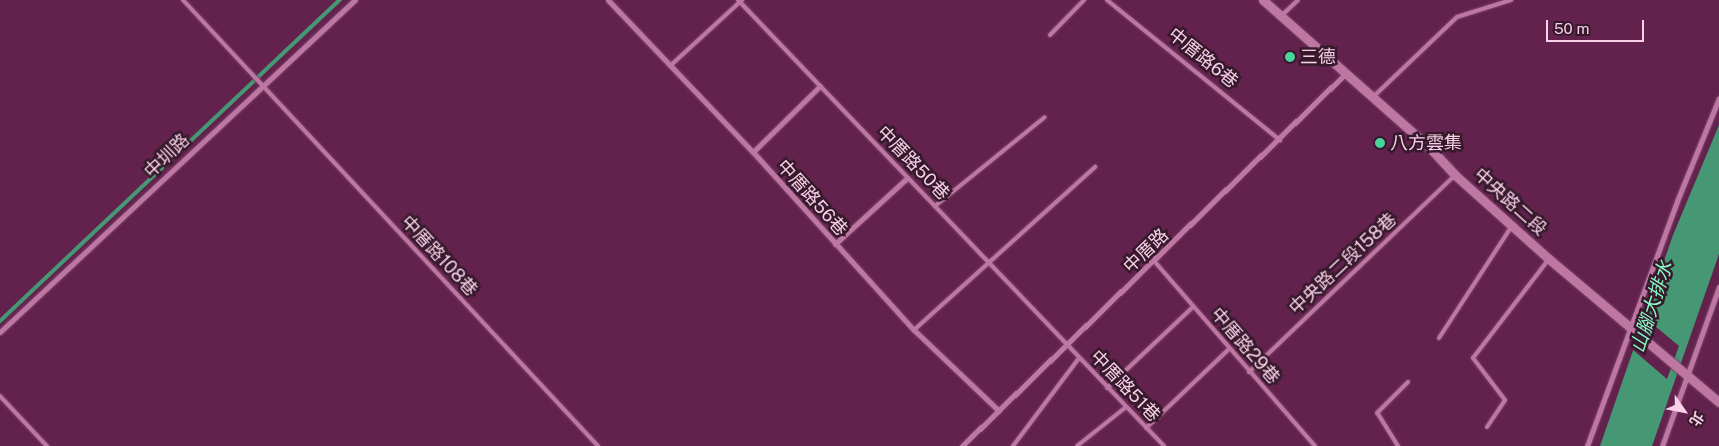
<!DOCTYPE html>
<meta charset="utf-8">
<style>
body{margin:0}
#map{position:relative;width:1719px;height:446px;overflow:hidden;background:#62224d;font-family:"Public Sans","Noto Sans TC",sans-serif}
div>[style]{position:absolute}
.water>*{inset:0;background:#459873}
.pier>*{inset:0;background:#62224d}
.stream>*{height:4px;margin:-2px;padding:0 2px;transform-origin:2px;border-radius:2px;background:#459873}
.roads{filter:drop-shadow(0 0 1px #7e456d) drop-shadow(0 0 1px #7e456d)}
.service>*{height:4px;margin:-2px;padding:0 2px;transform-origin:2px;border-radius:2px;background:#be76a3}
.minor>*{height:5px;margin:-2.5px;padding:0 2.5px;transform-origin:2.5px;border-radius:2.5px;background:#be76a3}
.tertiary>*{height:9px;margin:-4.5px;padding:0 4.5px;transform-origin:4.5px;border-radius:4.5px;background:#be76a3}
.dots>*{width:14px;height:14px;translate:-50% -50%;box-sizing:border-box;border:2px solid #361a2c;border-radius:50%}
span{translate:-50% -50%;white-space:nowrap;text-align:center;line-height:1.15;-webkit-text-stroke:5px #361a2c;paint-order:stroke}
.poi-label{font-size:18px;color:#f8d0e7}
.left{translate:0 -50%;text-align:left}
.street-label{font-size:18px;color:#f8d0e7}
.water-label{font-size:19px;color:#88fac6;font-style:italic}
.north{position:absolute;left:1659px;top:386px;width:50px;height:50px;-webkit-text-stroke:4px #361a2c;paint-order:stroke;rotate:123deg;font-size:14px;font-weight:700;line-height:20px;text-align:center;color:#f8d0e7}
.north::after{content:'';display:block;margin:auto;width:18px;height:22px;background:#f8d0e7;clip-path:polygon(50% 0,100% 100%,50% 72%,0 100%)}
.scale{position:absolute;left:1546px;top:20px;width:98px;height:22px;box-sizing:border-box;border:2px solid #f8d0e7;border-top:0;padding-left:6px;font-size:15px;line-height:18px;white-space:nowrap;color:#f8d0e7;-webkit-text-stroke:4px #361a2c;paint-order:stroke}
</style>
<div id="map">
<div class="water">
<div style="clip-path:polygon(1719px 125px,1719px 254px,1652px 446px,1600px 446px,1673px 235px)"></div>
</div>
<div class="pier">
<div style="clip-path:polygon(1643px 316px,1679px 346px,1667px 379px,1632px 349px)"></div>
</div>
<div class="stream">
<div style="left:0;top:321px;width:468px;rotate:-43.4deg"></div>
</div>
<div class="roads">
<div class="service">
<div style="left:183px;top:0;width:609px;rotate:47.06deg"></div>
<div style="left:738px;top:0;width:617px;rotate:46.31deg"></div>
<div style="left:1107px;top:0;width:223px;rotate:39deg"></div>
<div style="left:1281px;top:16px;width:23px;rotate:-43deg"></div>
<div style="left:1050px;top:35px;width:49px;rotate:-45.8deg"></div>
<div style="left:670px;top:66px;width:98px;rotate:-42.5deg"></div>
<div style="left:1373px;top:97px;width:116px;rotate:-43.6deg"></div>
<div style="left:1457px;top:17px;width:57px;rotate:-17.5deg"></div>
<div style="left:935px;top:206px;width:141px;rotate:-39deg"></div>
<div style="left:1155px;top:262px;width:244px;rotate:49deg"></div>
<div style="left:914px;top:330px;width:244px;rotate:-42deg"></div>
<div style="left:1439px;top:338px;width:132px;rotate:-57deg"></div>
<div style="left:1249px;top:372px;width:285px;rotate:-43.7deg"></div>
<div style="left:1107px;top:388px;width:118px;rotate:-43.3deg"></div>
<div style="left:0;top:396px;width:69px;rotate:46.8deg"></div>
<div style="left:1487px;top:427px;width:32px;rotate:-56deg"></div>
<div style="left:1505px;top:400px;width:53px;rotate:-127.3deg"></div>
<div style="left:1473px;top:358px;width:125px;rotate:-52.5deg"></div>
<div style="left:1146px;top:428px;width:115px;rotate:-43.6deg"></div>
<div style="left:1013px;top:446px;width:110px;rotate:-53.1deg"></div>
<div style="left:1077px;top:446px;width:63px;rotate:-38.5deg"></div>
<div style="left:1398px;top:446px;width:39px;rotate:-122deg"></div>
<div style="left:1377px;top:413px;width:44px;rotate:-45deg"></div>
</div>
<div class="minor">
<div style="left:608px;top:0;width:210px;rotate:46.4deg"></div>
<div style="left:753px;top:152px;width:240px;rotate:47.9deg"></div>
<div style="left:914px;top:330px;width:117px;rotate:43.6deg"></div>
<div style="left:753px;top:152px;width:94px;rotate:-44.6deg"></div>
<div style="left:835px;top:244px;width:98px;rotate:-42.5deg"></div>
<div style="left:0;top:332px;width:486px;rotate:-43.1deg"></div>
<div style="left:962px;top:446px;width:535px;rotate:-44.17deg"></div>
<div style="left:1587px;top:446px;width:261px;rotate:-69.8deg"></div>
<div style="left:1677px;top:201px;width:111px;rotate:-67.8deg"></div>
<div style="left:1662px;top:446px;width:169px;rotate:-70.3deg"></div>
</div>
<div class="tertiary">
<div style="left:1263px;top:0;width:223px;rotate:41.5deg"></div>
<div style="left:1430px;top:148px;width:37px;rotate:47deg"></div>
<div style="left:1455px;top:175px;width:126px;rotate:41.8deg"></div>
<div style="left:1549px;top:259px;width:222px;rotate:40.1deg"></div>
</div>
</div>
<div class="dots">
<div style="left:1290px;top:57px;background:#4ad49c"></div>
<div style="left:1380px;top:143px;background:#4ad49c"></div>
</div>
<div class="poi-label">
<span class="left" style="left:1300px;top:57px">三德</span>
<span class="left" style="left:1390px;top:143px">八方雲集</span>
</div>
<div class="street-label">
<span style="left:1203px;top:58px;rotate:39deg">中厝路6巷</span>
<span style="left:167px;top:156px;rotate:-44deg">中圳路</span>
<span style="left:913px;top:163px;rotate:46deg">中厝路50巷</span>
<span style="left:812px;top:198px;rotate:48deg">中厝路56巷</span>
<span style="left:1510px;top:202px;rotate:42deg">中央路二段</span>
<span style="left:1146px;top:251px;rotate:-44deg">中厝路</span>
<span style="left:439px;top:256px;rotate:47deg">中厝路108巷</span>
<span style="left:1343px;top:264px;rotate:-43deg">中央路二段158巷</span>
<span style="left:1245px;top:346px;rotate:49deg">中厝路29巷</span>
<span style="left:1125px;top:386px;rotate:46deg">中厝路51巷</span>
</div>
<div class="water-label">
<span style="left:1652px;top:307px;rotate:-72deg">山腳大排水</span>
</div>
<div class="north">北</div>
<div class="scale">50 m</div>
</div>
